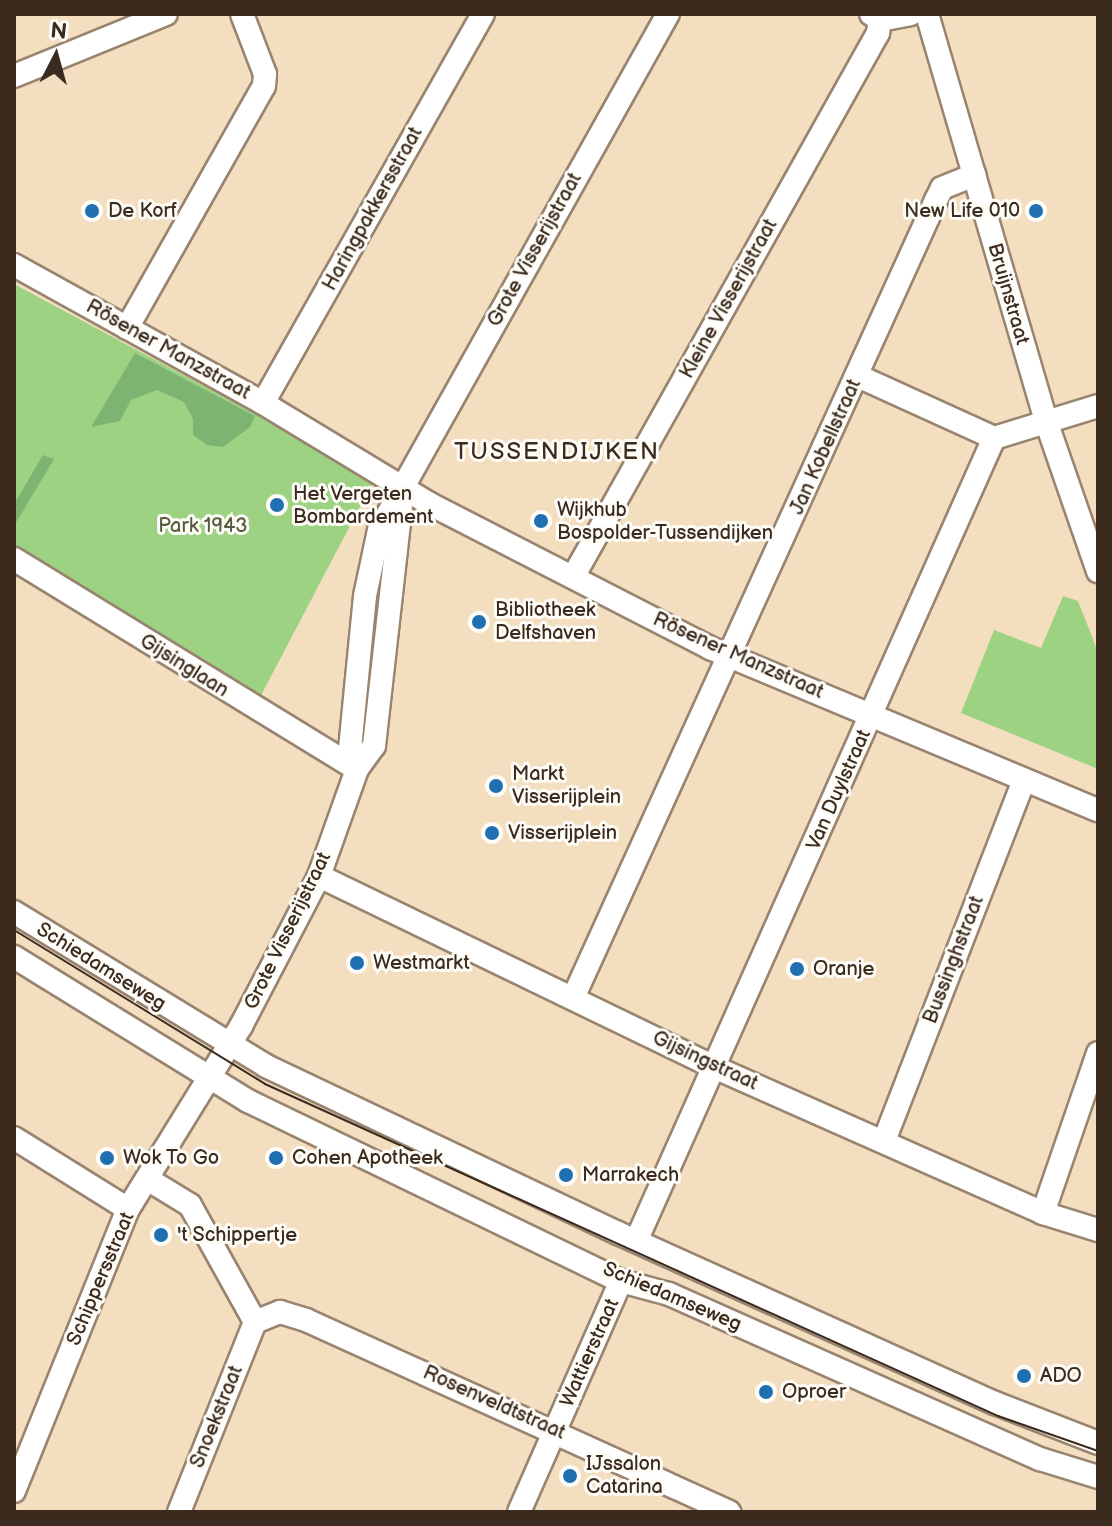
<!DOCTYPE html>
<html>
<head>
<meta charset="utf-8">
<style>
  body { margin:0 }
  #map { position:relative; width:1112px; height:1526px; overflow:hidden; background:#f4dec0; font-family:"Balsamiq Sans",sans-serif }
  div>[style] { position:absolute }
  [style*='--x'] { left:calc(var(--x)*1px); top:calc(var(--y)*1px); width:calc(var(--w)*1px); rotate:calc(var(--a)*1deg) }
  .green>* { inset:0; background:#9dd283 }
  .forest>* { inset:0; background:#7eb471 }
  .roads { filter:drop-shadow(2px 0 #98846f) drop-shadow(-2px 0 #98846f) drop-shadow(0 2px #98846f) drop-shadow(0 -2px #98846f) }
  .minor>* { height:22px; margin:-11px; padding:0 11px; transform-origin:11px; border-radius:11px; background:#fff }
  .tram>* { height:2px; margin:-1px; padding:0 1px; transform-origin:1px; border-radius:1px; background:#3b2a1e }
  .dots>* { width:22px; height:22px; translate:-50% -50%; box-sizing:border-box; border:4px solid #fdfcf7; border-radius:50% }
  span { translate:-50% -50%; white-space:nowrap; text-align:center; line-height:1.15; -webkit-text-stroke:6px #fdfcf7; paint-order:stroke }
  .street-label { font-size:20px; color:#3b2a1e }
  .poi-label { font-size:20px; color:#3b2a1e }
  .left { translate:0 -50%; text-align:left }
  .right { translate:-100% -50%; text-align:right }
  .park-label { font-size:20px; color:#585c3c }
  .quarter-label { font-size:24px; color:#3b2a1e; letter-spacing:2px }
  .frame { position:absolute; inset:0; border:16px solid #3b2a1e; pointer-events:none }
  .north { position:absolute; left:16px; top:16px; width:80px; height:80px; -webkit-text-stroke:6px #fdfcf7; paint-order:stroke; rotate:6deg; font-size:22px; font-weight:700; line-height:32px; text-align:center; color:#3b2a1e }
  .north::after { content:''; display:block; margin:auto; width:28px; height:36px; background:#3b2a1e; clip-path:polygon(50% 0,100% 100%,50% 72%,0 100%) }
</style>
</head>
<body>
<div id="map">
  <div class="green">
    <i style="clip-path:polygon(14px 284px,375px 478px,256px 705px,14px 555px)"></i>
    <i style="clip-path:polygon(1063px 596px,1078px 601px,1098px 652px,1098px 769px,961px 713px,994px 630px,1041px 648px)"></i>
  </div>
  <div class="forest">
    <i style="clip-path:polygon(135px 353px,255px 416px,250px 427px,223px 447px,207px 445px,193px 435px,193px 419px,184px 402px,157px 390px,131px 400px,120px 421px,91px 427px)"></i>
    <i style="clip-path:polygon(43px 455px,54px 459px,14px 526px,14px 504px)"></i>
  </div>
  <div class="roads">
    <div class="minor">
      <i style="--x:871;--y:14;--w:11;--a:34"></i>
      <i style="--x:880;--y:20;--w:31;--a:-11"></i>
      <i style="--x:927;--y:14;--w:424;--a:73.7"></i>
      <i style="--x:1046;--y:421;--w:159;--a:70.9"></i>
      <i style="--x:14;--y:76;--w:164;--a:-22.2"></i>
      <i style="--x:14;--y:265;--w:285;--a:29"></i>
      <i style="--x:263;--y:403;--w:195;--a:31.2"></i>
      <i style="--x:430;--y:504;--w:315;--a:27.2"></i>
      <i style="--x:710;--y:648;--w:420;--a:22.7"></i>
      <i style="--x:127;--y:328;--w:278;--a:-60.5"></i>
      <i style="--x:264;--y:86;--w:12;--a:-85"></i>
      <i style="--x:265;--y:74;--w:64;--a:-111"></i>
      <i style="--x:858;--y:376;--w:149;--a:24.5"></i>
      <i style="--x:263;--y:403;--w:447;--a:-60.5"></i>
      <i style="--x:403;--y:487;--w:542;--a:-60.74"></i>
      <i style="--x:14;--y:559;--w:402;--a:31.5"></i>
      <i style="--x:573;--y:577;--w:624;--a:-60.72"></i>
      <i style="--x:878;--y:33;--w:13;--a:-81"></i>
      <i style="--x:319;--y:876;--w:441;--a:25.8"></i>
      <i style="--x:716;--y:1068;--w:358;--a:23.9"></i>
      <i style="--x:1043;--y:1213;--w:58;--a:17.2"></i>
      <i style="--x:14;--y:912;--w:295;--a:31.4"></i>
      <i style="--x:266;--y:1066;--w:390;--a:25.4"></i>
      <i style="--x:618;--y:1233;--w:414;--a:24.3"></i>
      <i style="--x:995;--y:1403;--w:110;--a:21.2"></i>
      <i style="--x:14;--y:957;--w:275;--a:31.6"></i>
      <i style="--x:248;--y:1101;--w:414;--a:25.8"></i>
      <i style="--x:621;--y:1281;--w:50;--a:15.2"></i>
      <i style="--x:669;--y:1294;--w:406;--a:24"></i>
      <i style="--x:1040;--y:1459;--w:61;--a:17.2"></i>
      <i style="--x:573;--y:998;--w:877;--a:-65.54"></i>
      <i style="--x:936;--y:200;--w:13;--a:-63"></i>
      <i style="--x:942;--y:188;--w:35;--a:-22"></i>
      <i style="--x:14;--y:1138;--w:134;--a:31.9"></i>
      <i style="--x:884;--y:1141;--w:387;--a:-68.8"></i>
      <i style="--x:149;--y:1180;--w:48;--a:31.4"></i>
      <i style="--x:190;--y:1205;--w:134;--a:60.9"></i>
      <i style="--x:1043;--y:1213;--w:169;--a:-71"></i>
      <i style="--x:637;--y:1239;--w:877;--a:-65.98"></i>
      <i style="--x:994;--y:438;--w:109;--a:-17.1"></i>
      <i style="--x:255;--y:1322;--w:27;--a:-22"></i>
      <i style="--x:280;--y:1312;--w:27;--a:17"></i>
      <i style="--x:306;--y:1320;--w:465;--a:24.4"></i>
      <i style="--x:14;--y:1491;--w:304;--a:-68"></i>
      <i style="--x:128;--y:1209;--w:215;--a:-58.3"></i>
      <i style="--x:241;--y:1026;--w:169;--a:-62.5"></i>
      <i style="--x:319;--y:876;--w:114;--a:-70.4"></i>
      <i style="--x:357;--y:769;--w:29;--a:-54"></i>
      <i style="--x:374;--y:746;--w:261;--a:-83.6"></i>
      <i style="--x:403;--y:487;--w:49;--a:119.2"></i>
      <i style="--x:379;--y:530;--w:67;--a:102"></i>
      <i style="--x:365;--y:596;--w:154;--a:95.6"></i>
      <i style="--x:350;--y:749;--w:21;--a:71"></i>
      <i style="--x:179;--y:1512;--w:205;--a:-68.2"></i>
      <i style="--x:519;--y:1512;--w:253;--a:-66.2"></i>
    </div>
  </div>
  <div class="tram">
    <i style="--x:14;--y:930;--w:294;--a:31.5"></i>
    <i style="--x:265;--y:1084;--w:805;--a:24.37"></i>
    <i style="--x:998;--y:1416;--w:106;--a:19.3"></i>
  </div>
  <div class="dots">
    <i style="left:92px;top:211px;background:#1f6fb2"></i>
    <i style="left:1036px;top:211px;background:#1f6fb2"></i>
    <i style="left:277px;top:505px;background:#1f6fb2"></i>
    <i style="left:541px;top:521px;background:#1f6fb2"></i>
    <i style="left:479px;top:622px;background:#1f6fb2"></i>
    <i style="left:496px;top:786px;background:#1f6fb2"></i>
    <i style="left:492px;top:833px;background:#1f6fb2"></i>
    <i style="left:357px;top:963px;background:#1f6fb2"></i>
    <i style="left:797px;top:969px;background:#1f6fb2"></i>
    <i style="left:107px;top:1158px;background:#1f6fb2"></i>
    <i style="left:276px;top:1158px;background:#1f6fb2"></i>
    <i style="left:566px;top:1175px;background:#1f6fb2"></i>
    <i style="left:161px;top:1235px;background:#1f6fb2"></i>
    <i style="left:1024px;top:1376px;background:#1f6fb2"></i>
    <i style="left:766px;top:1392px;background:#1f6fb2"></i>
    <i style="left:570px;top:1476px;background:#1f6fb2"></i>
  </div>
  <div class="street-label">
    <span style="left:373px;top:209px;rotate:-61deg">Haringpakkersstraat</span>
    <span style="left:535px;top:250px;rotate:-61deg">Grote Visserijstraat</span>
    <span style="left:1008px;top:294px;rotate:74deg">Bruijnstraat</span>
    <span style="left:729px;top:299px;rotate:-61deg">Kleine Visserijstraat</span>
    <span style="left:168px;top:350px;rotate:29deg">Rösener Manzstraat</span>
    <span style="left:826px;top:447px;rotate:-66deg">Jan Kobellstraat</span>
    <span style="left:738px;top:656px;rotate:24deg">Rösener Manzstraat</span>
    <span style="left:184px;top:666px;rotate:32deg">Gijsinglaan</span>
    <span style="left:839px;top:790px;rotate:-66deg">Van Duylstraat</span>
    <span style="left:288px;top:931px;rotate:-64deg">Grote Visserijstraat</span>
    <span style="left:954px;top:960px;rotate:-69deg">Bussinghstraat</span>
    <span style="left:101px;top:967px;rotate:32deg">Schiedamseweg</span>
    <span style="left:705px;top:1061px;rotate:25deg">Gijsingstraat</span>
    <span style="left:101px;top:1279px;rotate:-67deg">Schippersstraat</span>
    <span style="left:672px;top:1297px;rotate:23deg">Schiedamseweg</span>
    <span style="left:590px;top:1353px;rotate:-66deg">Wattierstraat</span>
    <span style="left:494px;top:1403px;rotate:24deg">Rosenveldtstraat</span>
    <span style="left:217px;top:1417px;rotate:-68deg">Snoekstraat</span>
  </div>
  <div class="poi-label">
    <span class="left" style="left:108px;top:211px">De Korf</span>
    <span class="right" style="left:1020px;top:211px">New Life 010</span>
    <span class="left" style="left:293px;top:506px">Het Vergeten<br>Bombardement</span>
    <span class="left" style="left:557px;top:522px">Wijkhub<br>Bospolder-Tussendijken</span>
    <span class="left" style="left:495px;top:622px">Bibliotheek<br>Delfshaven</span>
    <span class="left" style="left:512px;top:786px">Markt<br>Visserijplein</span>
    <span class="left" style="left:508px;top:833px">Visserijplein</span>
    <span class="left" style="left:373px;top:963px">Westmarkt</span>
    <span class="left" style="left:813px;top:969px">Oranje</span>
    <span class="left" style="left:123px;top:1158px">Wok To Go</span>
    <span class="left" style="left:292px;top:1158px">Cohen Apotheek</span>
    <span class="left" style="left:582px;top:1175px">Marrakech</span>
    <span class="left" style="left:177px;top:1235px">'t Schippertje</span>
    <span class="left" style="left:1040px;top:1376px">ADO</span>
    <span class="left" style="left:782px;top:1392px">Oproer</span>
    <span class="left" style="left:586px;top:1476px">IJssalon<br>Catarina</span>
  </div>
  <div class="park-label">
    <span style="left:203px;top:526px">Park 1943</span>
  </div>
  <div class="quarter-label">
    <span style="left:557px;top:452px">TUSSENDIJKEN</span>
  </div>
  <div class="frame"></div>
  <div class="north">N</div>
</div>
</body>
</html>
